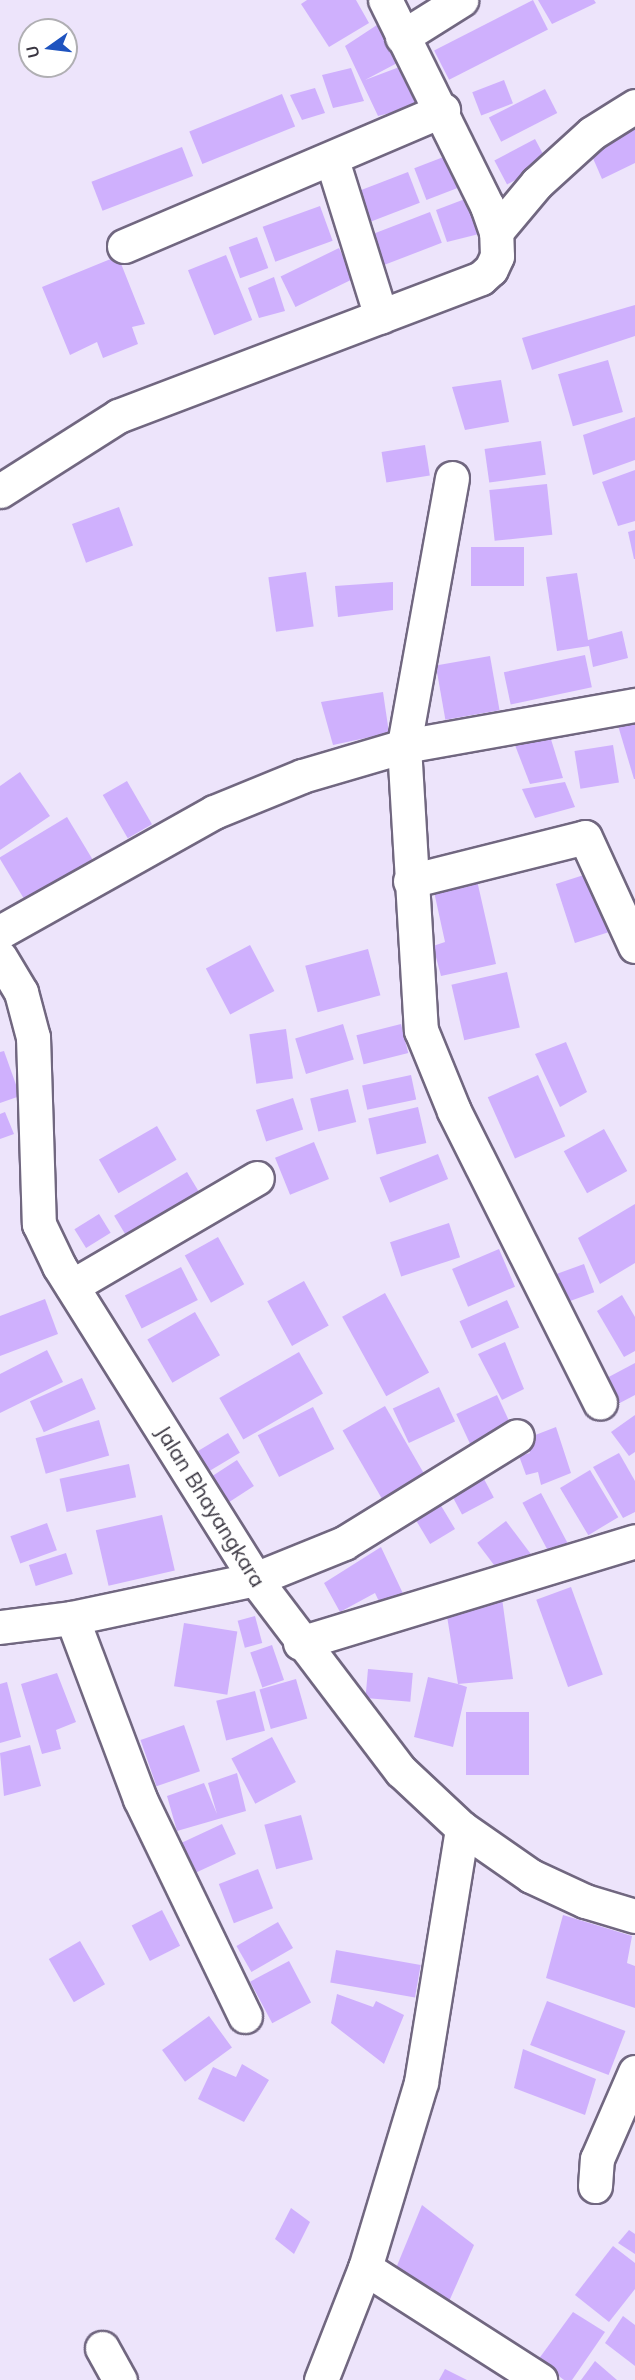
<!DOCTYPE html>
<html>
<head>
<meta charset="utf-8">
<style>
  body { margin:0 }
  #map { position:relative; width:635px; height:2380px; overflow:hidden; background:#ede4fb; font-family:Mulish,sans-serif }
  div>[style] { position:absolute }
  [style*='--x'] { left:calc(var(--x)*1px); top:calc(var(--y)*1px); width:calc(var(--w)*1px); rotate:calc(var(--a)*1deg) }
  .building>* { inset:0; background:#cfb0fd; transform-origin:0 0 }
  .roads { filter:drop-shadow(2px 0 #716780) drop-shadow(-2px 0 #716780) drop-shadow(0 2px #716780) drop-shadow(0 -2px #716780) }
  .minor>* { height:33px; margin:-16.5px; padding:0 16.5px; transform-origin:16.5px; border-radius:16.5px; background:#fff }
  span { translate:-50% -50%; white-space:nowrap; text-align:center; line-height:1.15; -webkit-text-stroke:4.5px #fff; paint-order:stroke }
  .street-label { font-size:21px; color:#3a3641 }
  .north { position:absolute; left:18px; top:18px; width:60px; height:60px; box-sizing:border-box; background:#fff; border:2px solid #b0afb3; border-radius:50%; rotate:256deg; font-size:16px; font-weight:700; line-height:24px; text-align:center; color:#3a3641 }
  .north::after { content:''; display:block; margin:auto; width:21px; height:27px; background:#1e53bf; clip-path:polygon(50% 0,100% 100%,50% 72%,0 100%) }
</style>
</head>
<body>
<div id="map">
  <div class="building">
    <i style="clip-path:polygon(307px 0,356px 0,369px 23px,329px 47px,301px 4px)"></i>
    <i style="left:533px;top:0;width:33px;height:111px;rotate:63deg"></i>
    <i style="clip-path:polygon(538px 0,594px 0,596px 3px,552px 24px)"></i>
    <i style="clip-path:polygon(380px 23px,401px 61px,365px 80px,402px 66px,418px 106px,378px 116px,345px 46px)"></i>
    <i style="clip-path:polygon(351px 68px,364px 101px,333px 108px,322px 75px)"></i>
    <i style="left:504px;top:80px;width:25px;height:34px;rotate:69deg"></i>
    <i style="clip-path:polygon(315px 88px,325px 113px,302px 120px,290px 95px)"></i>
    <i style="left:545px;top:89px;width:27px;height:63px;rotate:63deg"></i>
    <i style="left:282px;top:94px;width:35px;height:100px;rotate:68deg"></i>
    <i style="clip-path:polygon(635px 123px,635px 163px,602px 179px,589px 149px)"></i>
    <i style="left:535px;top:139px;width:27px;height:46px;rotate:62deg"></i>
    <i style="left:182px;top:147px;width:31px;height:97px;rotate:69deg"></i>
    <i style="left:446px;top:156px;width:34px;height:34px;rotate:69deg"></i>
    <i style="left:408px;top:172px;width:33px;height:57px;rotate:69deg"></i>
    <i style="clip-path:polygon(465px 199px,479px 234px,447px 242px,436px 210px)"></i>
    <i style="left:320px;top:206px;width:37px;height:61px;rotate:70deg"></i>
    <i style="left:430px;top:212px;width:33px;height:64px;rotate:69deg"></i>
    <i style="left:257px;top:237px;width:33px;height:30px;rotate:70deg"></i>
    <i style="left:339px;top:248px;width:34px;height:65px;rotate:64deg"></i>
    <i style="left:226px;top:255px;width:70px;height:41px;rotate:68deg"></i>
    <i style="clip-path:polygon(118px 256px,145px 324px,132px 327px,138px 344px,103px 358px,97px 342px,70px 355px,42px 287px)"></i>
    <i style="clip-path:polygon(274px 277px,285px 311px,259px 318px,248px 288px)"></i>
    <i style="clip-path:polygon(635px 305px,635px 336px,532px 370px,522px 338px)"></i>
    <i style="left:608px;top:360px;width:54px;height:52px;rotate:74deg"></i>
    <i style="clip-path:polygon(501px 380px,509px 422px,465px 430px,452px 387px)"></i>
    <i style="clip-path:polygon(635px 417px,635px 460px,593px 475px,583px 435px)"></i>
    <i style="left:541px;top:441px;width:34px;height:57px;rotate:82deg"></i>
    <i style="left:425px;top:445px;width:31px;height:44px;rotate:81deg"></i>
    <i style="clip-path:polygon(635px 470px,635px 521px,618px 526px,602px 482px)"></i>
    <i style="left:547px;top:484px;width:51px;height:58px;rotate:84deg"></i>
    <i style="left:119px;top:507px;width:41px;height:50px;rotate:70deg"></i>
    <i style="clip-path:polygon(635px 530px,635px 559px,634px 559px,628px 532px)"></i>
    <i style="left:524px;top:547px;width:39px;height:53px;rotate:90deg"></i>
    <i style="left:306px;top:572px;width:55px;height:38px;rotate:82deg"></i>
    <i style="clip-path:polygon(577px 573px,588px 640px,622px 631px,628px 658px,593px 667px,589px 646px,557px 651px,546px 577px)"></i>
    <i style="clip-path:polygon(393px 582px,393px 610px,338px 617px,335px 586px)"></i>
    <i style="left:585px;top:655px;width:33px;height:83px;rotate:78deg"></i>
    <i style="left:490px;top:656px;width:55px;height:55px;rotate:80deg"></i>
    <i style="clip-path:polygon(383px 692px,389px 733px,333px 745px,321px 702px)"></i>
    <i style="clip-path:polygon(635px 716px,635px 779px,634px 779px,616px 719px)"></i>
    <i style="clip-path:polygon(549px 733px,563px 778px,530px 784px,513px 740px)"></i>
    <i style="left:613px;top:745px;width:38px;height:39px;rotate:81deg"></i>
    <i style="clip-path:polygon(20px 772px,50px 816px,0 850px,0 786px)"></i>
    <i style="left:127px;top:781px;width:50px;height:28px;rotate:60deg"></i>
    <i style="clip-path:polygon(565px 782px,575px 807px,535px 818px,522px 789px)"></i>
    <i style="left:67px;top:817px;width:57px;height:79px;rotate:59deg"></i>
    <i style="left:590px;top:873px;width:62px;height:36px;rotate:72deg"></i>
    <i style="clip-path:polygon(476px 876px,496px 964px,441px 976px,433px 946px,445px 942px,433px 887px)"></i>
    <i style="left:250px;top:945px;width:52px;height:50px;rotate:62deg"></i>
    <i style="left:368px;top:949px;width:48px;height:65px;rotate:75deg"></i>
    <i style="left:507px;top:972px;width:57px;height:57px;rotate:77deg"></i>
    <i style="left:343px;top:1024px;width:37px;height:50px;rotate:73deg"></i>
    <i style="left:401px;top:1024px;width:30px;height:46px;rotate:76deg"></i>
    <i style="left:286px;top:1029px;width:50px;height:37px;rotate:82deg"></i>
    <i style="clip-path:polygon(566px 1042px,587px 1092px,560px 1107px,535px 1054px)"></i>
    <i style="clip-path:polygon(4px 1051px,20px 1096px,0 1103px,0 1052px)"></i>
    <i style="left:411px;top:1075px;width:25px;height:50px;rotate:78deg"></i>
    <i style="left:538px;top:1075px;width:67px;height:55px;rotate:66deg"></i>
    <i style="left:348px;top:1089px;width:34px;height:39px;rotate:76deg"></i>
    <i style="left:293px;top:1098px;width:33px;height:39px;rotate:72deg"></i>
    <i style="left:418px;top:1107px;width:37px;height:51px;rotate:77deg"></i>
    <i style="clip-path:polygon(5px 1112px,14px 1134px,0 1139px,0 1114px)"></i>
    <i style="left:157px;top:1126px;width:39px;height:67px;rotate:60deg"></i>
    <i style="left:604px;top:1129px;width:48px;height:46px;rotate:61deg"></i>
    <i style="left:314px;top:1142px;width:40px;height:42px;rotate:68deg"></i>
    <i style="left:438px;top:1154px;width:27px;height:63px;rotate:68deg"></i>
    <i style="left:187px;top:1172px;width:37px;height:85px;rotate:59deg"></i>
    <i style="clip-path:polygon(635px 1204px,635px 1263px,600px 1284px,578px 1238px)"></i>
    <i style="left:99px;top:1214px;width:22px;height:29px;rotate:58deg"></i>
    <i style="left:449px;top:1223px;width:36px;height:62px;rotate:72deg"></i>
    <i style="left:218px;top:1237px;width:54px;height:38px;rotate:61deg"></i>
    <i style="left:499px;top:1249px;width:41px;height:51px;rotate:67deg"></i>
    <i style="left:584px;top:1264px;width:30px;height:41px;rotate:70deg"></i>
    <i style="left:181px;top:1267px;width:37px;height:63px;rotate:63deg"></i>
    <i style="left:304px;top:1281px;width:51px;height:42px;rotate:61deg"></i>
    <i style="left:385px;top:1293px;width:91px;height:49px;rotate:61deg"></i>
    <i style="clip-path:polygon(622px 1295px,635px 1317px,635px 1351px,624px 1357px,597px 1311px)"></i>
    <i style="clip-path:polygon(45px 1299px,58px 1334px,0 1356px,0 1316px)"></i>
    <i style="left:507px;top:1300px;width:30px;height:52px;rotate:66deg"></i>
    <i style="left:195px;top:1312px;width:50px;height:55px;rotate:60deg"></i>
    <i style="clip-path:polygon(505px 1342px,524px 1389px,502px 1400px,478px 1354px)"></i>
    <i style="clip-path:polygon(47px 1350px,63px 1382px,0 1413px,0 1374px)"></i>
    <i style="left:299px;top:1352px;width:48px;height:92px;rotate:60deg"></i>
    <i style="clip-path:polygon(635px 1363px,635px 1395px,616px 1405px,603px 1380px)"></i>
    <i style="left:82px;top:1378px;width:34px;height:57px;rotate:66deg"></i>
    <i style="left:439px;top:1387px;width:38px;height:51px;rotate:65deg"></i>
    <i style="left:497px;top:1395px;width:38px;height:45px;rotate:65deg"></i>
    <i style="left:385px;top:1406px;width:88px;height:49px;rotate:60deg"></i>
    <i style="left:313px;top:1407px;width:47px;height:62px;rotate:63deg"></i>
    <i style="clip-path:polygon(635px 1415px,635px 1452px,629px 1456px,611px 1432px)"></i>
    <i style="left:99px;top:1420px;width:37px;height:66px;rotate:74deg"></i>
    <i style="clip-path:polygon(556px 1427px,571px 1473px,541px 1485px,538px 1472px,526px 1475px,519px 1456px,530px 1453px,525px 1439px)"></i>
    <i style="left:228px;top:1433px;width:23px;height:36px;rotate:59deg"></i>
    <i style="clip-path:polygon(619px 1453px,635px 1481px,635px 1512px,623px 1518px,593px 1467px)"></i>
    <i style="left:237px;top:1460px;width:31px;height:33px;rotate:57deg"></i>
    <i style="left:129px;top:1464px;width:34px;height:71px;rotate:78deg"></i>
    <i style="left:476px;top:1464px;width:38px;height:36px;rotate:62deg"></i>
    <i style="left:590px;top:1470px;width:55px;height:35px;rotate:59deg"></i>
    <i style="left:541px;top:1493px;width:58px;height:21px;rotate:62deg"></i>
    <i style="left:437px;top:1499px;width:35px;height:29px;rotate:59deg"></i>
    <i style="left:162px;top:1515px;width:57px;height:68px;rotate:77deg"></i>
    <i style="left:506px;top:1521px;width:41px;height:36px;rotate:53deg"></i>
    <i style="left:47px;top:1523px;width:29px;height:39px;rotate:70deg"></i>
    <i style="clip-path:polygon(381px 1547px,407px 1602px,384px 1612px,375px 1593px,340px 1612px,324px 1583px)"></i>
    <i style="left:66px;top:1553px;width:22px;height:39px;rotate:72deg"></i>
    <i style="left:571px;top:1587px;width:93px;height:37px;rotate:70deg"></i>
    <i style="clip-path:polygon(502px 1598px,513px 1679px,458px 1684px,467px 1687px,453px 1747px,414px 1737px,428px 1677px,458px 1684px,446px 1610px)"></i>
    <i style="left:255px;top:1616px;width:28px;height:18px;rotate:75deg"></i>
    <i style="left:184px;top:1623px;width:54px;height:64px;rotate:9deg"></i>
    <i style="left:272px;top:1645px;width:37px;height:23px;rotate:71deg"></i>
    <i style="left:368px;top:1669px;width:45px;height:29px;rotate:5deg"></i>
    <i style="clip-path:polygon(57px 1673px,76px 1722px,56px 1730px,61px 1749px,42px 1754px,21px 1684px)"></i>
    <i style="left:296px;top:1679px;width:41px;height:38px;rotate:74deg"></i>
    <i style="clip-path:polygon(7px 1682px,21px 1737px,0 1743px,0 1684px)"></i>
    <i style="left:255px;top:1691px;width:41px;height:40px;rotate:76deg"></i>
    <i style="left:466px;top:1712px;width:63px;height:63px"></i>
    <i style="left:184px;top:1725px;width:49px;height:46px;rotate:71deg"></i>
    <i style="left:272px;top:1737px;width:51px;height:46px;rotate:62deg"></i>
    <i style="clip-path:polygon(30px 1745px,41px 1786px,4px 1796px,0 1753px)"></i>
    <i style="clip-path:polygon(237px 1773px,246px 1811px,177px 1831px,167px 1796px,204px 1783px,217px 1814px,208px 1783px)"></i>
    <i style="left:301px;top:1815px;width:46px;height:38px;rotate:75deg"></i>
    <i style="left:222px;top:1824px;width:33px;height:48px;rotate:65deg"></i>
    <i style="left:258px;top:1869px;width:42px;height:42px;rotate:69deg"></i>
    <i style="left:162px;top:1910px;width:40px;height:34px;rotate:63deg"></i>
    <i style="clip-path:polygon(563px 1915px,632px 1936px,627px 1963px,635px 1966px,635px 2008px,546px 1978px)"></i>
    <i style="left:278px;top:1922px;width:30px;height:48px;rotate:60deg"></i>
    <i style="left:80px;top:1941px;width:50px;height:36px;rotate:60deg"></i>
    <i style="left:336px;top:1950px;width:86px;height:33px;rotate:10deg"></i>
    <i style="left:289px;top:1961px;width:47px;height:44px;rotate:62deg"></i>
    <i style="clip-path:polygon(337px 1994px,373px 2007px,376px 2001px,404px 2015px,384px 2064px,331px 2023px)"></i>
    <i style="left:547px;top:2001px;width:84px;height:47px;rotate:21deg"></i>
    <i style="left:209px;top:2016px;width:39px;height:58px;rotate:54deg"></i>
    <i style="clip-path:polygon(523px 2049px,596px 2079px,585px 2115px,514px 2088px)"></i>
    <i style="clip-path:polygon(242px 2064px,269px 2080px,244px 2122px,198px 2099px,213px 2067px,236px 2077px)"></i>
    <i style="clip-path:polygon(422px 2205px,474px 2245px,447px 2306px,394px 2273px)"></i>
    <i style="clip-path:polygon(291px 2208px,310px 2222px,294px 2254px,275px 2239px)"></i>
    <i style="clip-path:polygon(629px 2230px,635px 2234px,635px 2254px,618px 2243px)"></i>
    <i style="clip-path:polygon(613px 2246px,635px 2263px,635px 2289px,609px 2322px,575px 2295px)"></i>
    <i style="clip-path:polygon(573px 2312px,605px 2332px,572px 2380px,564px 2380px,538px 2360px)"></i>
    <i style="clip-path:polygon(623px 2316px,635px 2325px,635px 2366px,605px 2343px)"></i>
    <i style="clip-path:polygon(595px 2361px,617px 2380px,581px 2380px)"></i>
    <i style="clip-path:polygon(445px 2369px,467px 2380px,439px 2380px)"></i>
  </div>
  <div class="roads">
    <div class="minor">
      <i style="--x:402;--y:37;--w:70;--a:-32.1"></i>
      <i style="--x:332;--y:160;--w:164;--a:72.6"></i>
      <i style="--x:496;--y:232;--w:64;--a:-50.1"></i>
      <i style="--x:537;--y:183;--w:74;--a:-42.3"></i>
      <i style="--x:592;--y:133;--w:51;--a:-32.1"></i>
      <i style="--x:124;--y:246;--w:347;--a:-23.1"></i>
      <i style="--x:452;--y:478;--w:272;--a:100.2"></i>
      <i style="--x:404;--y:746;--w:285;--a:86.6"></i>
      <i style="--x:421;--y:1030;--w:87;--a:67.8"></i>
      <i style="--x:454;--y:1111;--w:326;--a:63.4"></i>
      <i style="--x:0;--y:491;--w:140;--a:-32.4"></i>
      <i style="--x:118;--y:416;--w:388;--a:-20.8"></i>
      <i style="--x:481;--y:278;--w:13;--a:-42"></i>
      <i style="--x:491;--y:269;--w:14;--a:-65"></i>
      <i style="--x:497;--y:256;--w:24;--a:-92"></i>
      <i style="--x:496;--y:232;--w:28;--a:-109"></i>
      <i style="--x:487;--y:206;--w:230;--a:-116.3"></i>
      <i style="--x:410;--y:881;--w:180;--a:-14.1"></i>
      <i style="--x:585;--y:837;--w:120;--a:65.4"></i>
      <i style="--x:0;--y:932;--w:245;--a:-29.3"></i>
      <i style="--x:214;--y:812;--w:95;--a:-22.2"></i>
      <i style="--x:302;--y:776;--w:106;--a:-16.4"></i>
      <i style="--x:404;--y:746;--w:235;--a:-10.1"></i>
      <i style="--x:0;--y:957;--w:41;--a:59"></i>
      <i style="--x:21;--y:992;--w:47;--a:75.1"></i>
      <i style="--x:33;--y:1037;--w:187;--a:88.2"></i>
      <i style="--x:39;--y:1224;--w:47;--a:64.5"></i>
      <i style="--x:59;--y:1266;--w:369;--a:57.9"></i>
      <i style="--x:255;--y:1579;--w:241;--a:52.8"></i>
      <i style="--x:401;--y:1771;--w:83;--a:43.1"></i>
      <i style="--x:462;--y:1828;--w:84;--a:34.8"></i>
      <i style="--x:531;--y:1876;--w:60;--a:24.8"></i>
      <i style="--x:585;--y:1901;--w:52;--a:16.7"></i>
      <i style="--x:72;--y:1286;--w:214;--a:-30.3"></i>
      <i style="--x:72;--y:1618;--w:193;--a:69.4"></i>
      <i style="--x:140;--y:1799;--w:241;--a:64.2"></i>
      <i style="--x:0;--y:1627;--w:73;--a:-7.1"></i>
      <i style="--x:72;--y:1618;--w:187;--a:-12"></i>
      <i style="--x:255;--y:1579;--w:96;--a:-22"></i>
      <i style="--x:344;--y:1543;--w:203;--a:-31.7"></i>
      <i style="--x:300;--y:1643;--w:350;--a:-16.9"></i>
      <i style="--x:595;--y:2186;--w:27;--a:-86"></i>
      <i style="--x:597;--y:2159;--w:95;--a:-66.4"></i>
      <i style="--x:365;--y:2268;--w:208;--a:32.6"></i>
      <i style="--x:102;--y:2348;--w:37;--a:61"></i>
      <i style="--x:321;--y:2380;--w:120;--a:-68.6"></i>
      <i style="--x:365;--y:2268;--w:194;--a:-73.2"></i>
      <i style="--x:421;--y:2082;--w:257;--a:-80.8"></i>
    </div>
  </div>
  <div class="street-label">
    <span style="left:211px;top:1506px;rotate:58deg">Jalan Bhayangkara</span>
  </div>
  <div class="north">U</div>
</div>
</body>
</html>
